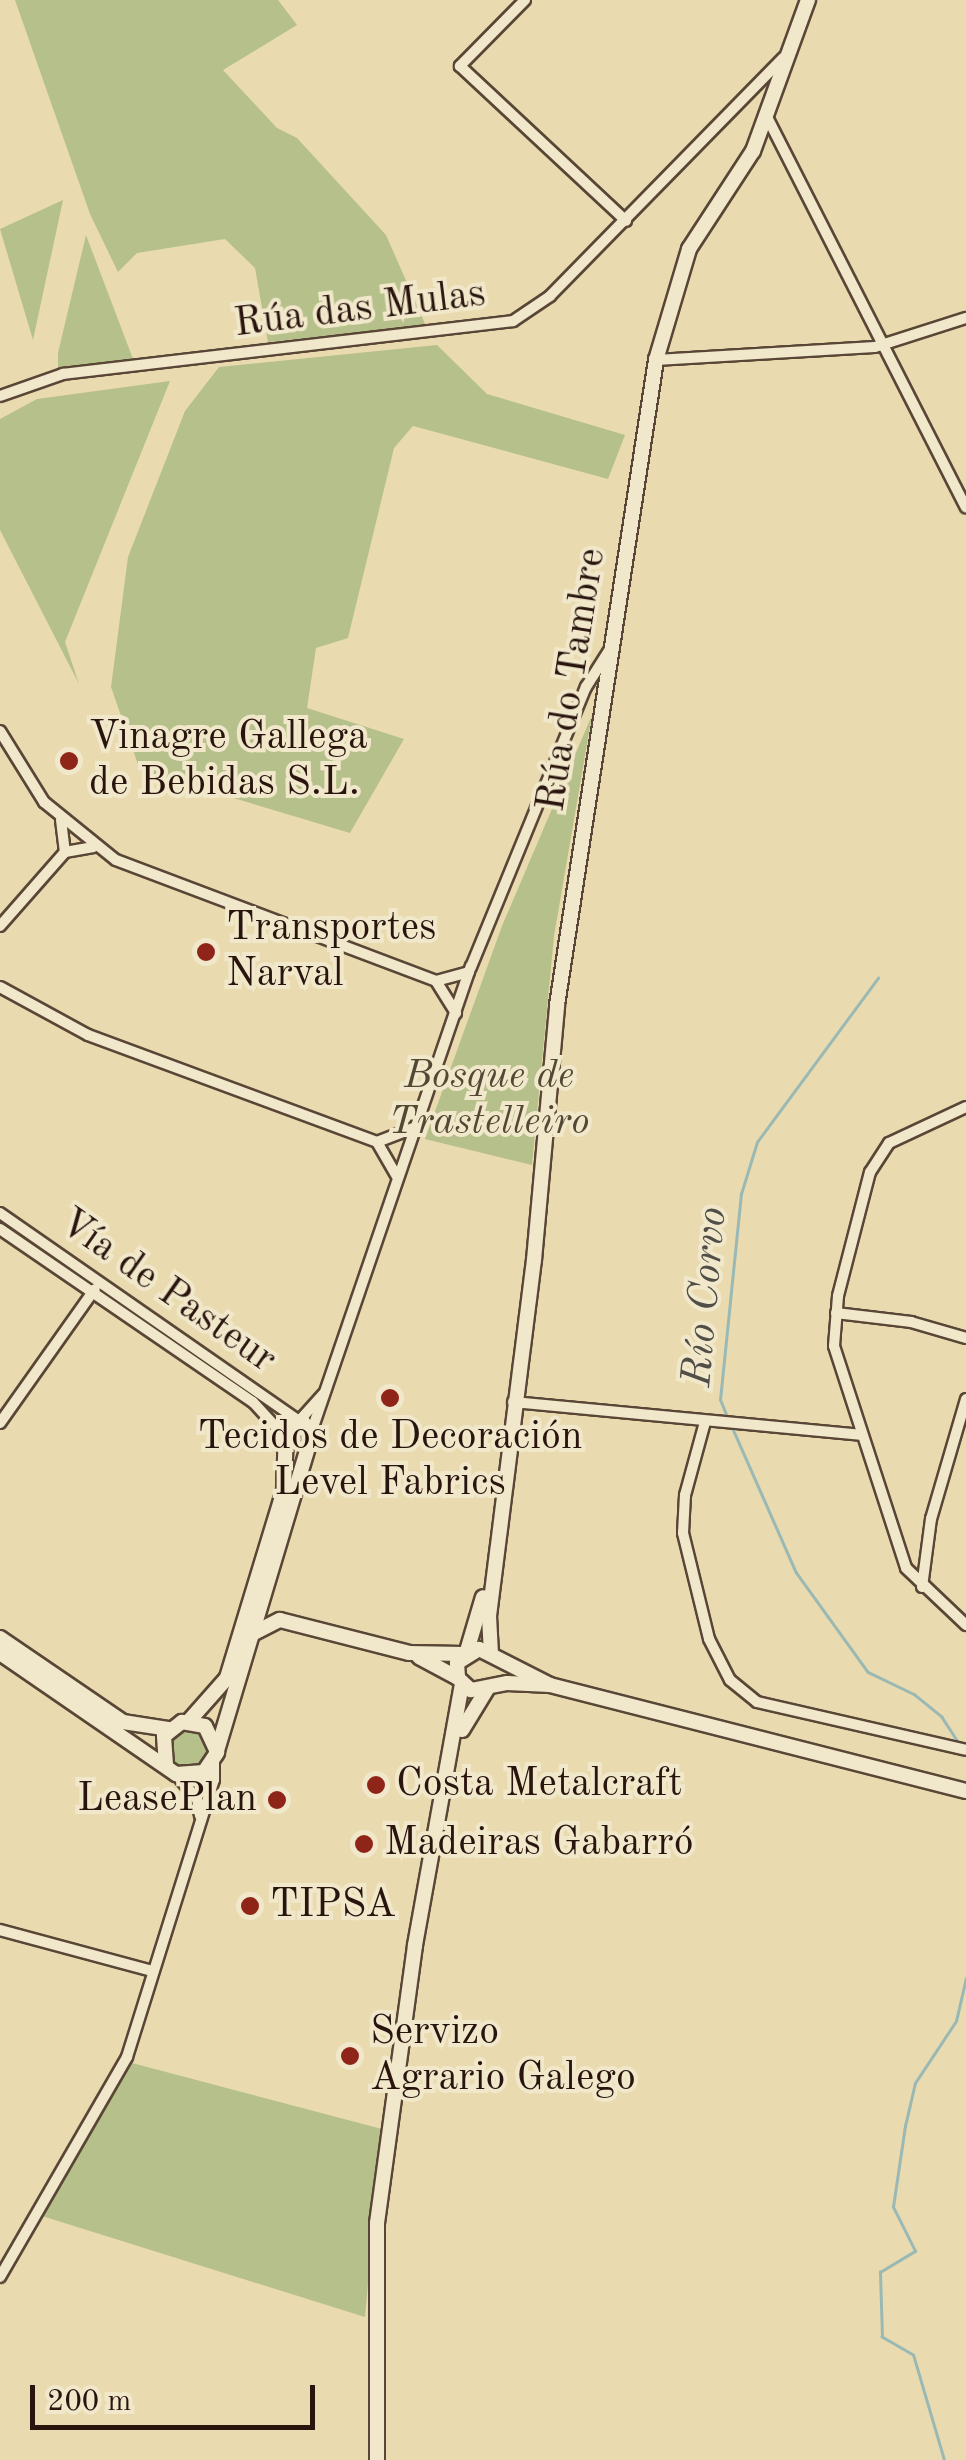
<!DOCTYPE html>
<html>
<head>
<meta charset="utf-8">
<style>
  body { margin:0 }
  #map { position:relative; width:966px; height:2460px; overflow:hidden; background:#e9dbaf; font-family:"Old Standard TT",serif }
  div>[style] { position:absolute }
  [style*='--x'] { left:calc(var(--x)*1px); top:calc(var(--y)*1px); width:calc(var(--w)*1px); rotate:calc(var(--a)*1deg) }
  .green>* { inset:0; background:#b6c08b }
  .round { border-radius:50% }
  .stream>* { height:2.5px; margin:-1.25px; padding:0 1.25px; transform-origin:1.25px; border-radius:1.25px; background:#9ab9b4 }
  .roads { filter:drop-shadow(2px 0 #594636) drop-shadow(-2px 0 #594636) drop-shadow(0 2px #594636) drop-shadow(0 -2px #594636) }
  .street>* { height:10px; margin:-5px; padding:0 5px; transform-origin:5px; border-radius:5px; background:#f1e8cb }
  .secondary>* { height:14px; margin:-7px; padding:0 7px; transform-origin:7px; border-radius:7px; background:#f1e8cb }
  .dots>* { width:28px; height:28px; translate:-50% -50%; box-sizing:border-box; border:5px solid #f1e8cb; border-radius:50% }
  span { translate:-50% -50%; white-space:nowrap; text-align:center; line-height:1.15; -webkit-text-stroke:8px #f1e8cb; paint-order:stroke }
  .street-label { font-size:40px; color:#29150e }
  .poi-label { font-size:40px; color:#29150e }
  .left { translate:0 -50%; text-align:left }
  .right { translate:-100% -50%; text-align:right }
  .park-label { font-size:40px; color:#534834; font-style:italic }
  .water-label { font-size:42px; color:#514e48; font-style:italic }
  .scale { position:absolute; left:30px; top:2385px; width:285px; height:45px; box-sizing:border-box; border:5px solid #29150e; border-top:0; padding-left:12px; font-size:30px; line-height:35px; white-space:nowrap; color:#29150e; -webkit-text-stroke:8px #f1e8cb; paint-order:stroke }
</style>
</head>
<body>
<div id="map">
  <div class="green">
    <i style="clip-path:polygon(15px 0,278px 0,297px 25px,223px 70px,277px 128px,297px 138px,386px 235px,426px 326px,268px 342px,255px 268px,225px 239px,137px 253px,118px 272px,90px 214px)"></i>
    <i style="clip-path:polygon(63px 200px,33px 340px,0 229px)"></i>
    <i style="clip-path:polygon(86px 235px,133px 359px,58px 367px,58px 353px)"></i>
    <i style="clip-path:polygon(437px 345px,487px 394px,625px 435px,608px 479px,413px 426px,394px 448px,348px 638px,316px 648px,307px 708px,404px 739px,350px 833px,140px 770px,111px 687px,128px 557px,185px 411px,219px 367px)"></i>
    <i style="clip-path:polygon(170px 381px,65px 642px,79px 684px,0 530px,0 419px,37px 399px)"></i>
    <i style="clip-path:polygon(592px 715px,554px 936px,532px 1165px,425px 1139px,502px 926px)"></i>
    <i class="round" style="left:169px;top:1729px;width:40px;height:40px"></i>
    <i style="clip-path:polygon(132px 2063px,382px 2129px,365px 2317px,42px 2216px)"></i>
  </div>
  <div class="stream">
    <i style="--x:727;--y:1417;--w:18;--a:-112"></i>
    <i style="--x:720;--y:1400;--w:207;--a:-84.2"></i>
    <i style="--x:741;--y:1194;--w:54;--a:-72.9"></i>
    <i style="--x:757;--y:1142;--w:204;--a:-53.6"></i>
    <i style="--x:733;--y:1429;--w:156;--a:66.2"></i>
    <i style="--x:796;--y:1572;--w:123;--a:54.2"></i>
    <i style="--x:868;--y:1672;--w:51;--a:25.6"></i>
    <i style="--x:914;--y:1694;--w:36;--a:39"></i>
    <i style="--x:942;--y:1717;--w:30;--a:57"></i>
    <i style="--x:944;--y:2460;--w:109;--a:-106.4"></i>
    <i style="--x:913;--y:2355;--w:36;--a:-150"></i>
    <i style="--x:882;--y:2337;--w:65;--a:-91.8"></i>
    <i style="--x:880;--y:2272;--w:41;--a:-31"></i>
    <i style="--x:915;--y:2251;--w:49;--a:-116.6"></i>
    <i style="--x:893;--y:2207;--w:82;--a:-81.6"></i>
    <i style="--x:905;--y:2126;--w:44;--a:-76.9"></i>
    <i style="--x:915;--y:2083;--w:74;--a:-56.5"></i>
    <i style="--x:956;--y:2021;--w:44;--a:-76.9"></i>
  </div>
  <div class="roads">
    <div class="street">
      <i style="--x:525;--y:0;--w:93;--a:134.6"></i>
      <i style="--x:460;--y:66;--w:227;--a:43"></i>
      <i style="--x:768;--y:119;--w:436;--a:63"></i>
      <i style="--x:656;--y:360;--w:219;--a:-3.4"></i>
      <i style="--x:875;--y:347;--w:96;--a:-17.7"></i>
      <i style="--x:0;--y:396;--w:67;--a:-19.2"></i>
      <i style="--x:63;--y:374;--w:453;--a:-6.7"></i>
      <i style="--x:513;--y:321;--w:45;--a:-34"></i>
      <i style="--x:550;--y:296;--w:333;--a:-45.6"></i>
      <i style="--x:0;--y:731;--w:84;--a:58.2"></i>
      <i style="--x:44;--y:802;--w:92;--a:38.9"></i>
      <i style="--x:116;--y:860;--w:342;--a:20.7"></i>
      <i style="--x:436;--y:981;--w:38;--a:58"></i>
      <i style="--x:61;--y:820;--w:32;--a:83"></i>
      <i style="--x:0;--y:926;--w:98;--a:-48.7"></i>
      <i style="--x:65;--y:852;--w:29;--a:-10"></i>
      <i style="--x:436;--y:981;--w:34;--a:-15"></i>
      <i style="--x:0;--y:987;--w:100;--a:28.6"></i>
      <i style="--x:88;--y:1035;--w:308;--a:20.3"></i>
      <i style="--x:377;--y:1142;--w:39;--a:60"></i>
      <i style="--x:966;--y:1107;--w:85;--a:154.9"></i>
      <i style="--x:889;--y:1143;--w:35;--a:123"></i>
      <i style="--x:870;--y:1172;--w:128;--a:104.5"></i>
      <i style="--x:838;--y:1296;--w:50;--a:94.6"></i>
      <i style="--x:834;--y:1346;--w:233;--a:72"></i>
      <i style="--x:906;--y:1568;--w:83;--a:43.5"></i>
      <i style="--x:377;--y:1142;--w:39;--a:-21"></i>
      <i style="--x:0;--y:1213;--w:364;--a:34.8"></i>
      <i style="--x:299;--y:1421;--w:36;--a:-48"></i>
      <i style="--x:0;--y:1229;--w:306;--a:34.4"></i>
      <i style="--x:253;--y:1402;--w:47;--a:47.6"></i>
      <i style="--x:836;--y:1313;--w:76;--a:6.8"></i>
      <i style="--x:911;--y:1322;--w:57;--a:16.2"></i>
      <i style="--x:513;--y:1402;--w:349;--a:5.4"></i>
      <i style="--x:705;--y:1422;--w:76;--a:105.3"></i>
      <i style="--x:685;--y:1495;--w:38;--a:93"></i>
      <i style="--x:683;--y:1533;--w:109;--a:76.2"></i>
      <i style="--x:709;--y:1639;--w:46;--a:62.9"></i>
      <i style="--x:730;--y:1680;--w:35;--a:39"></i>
      <i style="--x:757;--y:1702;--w:214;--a:12.9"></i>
      <i style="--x:0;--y:1423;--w:164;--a:-54.7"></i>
      <i style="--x:311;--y:1433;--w:493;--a:-71.1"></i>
      <i style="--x:471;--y:967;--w:303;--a:-67.7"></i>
      <i style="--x:586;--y:687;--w:45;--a:-57.7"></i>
      <i style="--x:922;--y:1587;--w:69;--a:-82.5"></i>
      <i style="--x:931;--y:1519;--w:125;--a:-73.7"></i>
      <i style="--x:176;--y:1774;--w:33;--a:50"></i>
      <i style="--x:197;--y:1799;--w:17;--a:80"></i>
      <i style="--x:0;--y:1930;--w:157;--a:15.1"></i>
      <i style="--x:0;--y:2277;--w:254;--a:-60"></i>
      <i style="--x:127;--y:2057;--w:290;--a:-72.6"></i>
      <i style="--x:214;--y:1780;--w:18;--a:-90"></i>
    </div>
    <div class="secondary">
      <i style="--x:254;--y:1633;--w:29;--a:-27"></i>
      <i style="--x:280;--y:1620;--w:133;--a:14.3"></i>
      <i style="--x:409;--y:1653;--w:54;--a:1.1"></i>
      <i style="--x:0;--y:1638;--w:149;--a:34.3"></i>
      <i style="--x:123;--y:1722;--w:47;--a:8.7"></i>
      <i style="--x:467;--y:1651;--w:56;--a:-73.5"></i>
      <i style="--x:0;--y:1653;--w:214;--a:34.5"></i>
      <i style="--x:176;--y:1774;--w:28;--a:-4"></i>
      <i style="--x:204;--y:1772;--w:22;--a:-56"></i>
      <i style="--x:216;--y:1754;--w:331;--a:-73.3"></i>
      <i style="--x:311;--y:1437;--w:17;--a:-118"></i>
      <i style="--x:303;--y:1422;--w:18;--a:158"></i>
      <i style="--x:286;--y:1429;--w:61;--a:91.9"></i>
      <i style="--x:284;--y:1490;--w:196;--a:106.9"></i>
      <i style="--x:227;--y:1678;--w:57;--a:131.5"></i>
      <i style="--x:491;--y:1654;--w:38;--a:-93"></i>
      <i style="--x:489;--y:1616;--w:359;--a:-82.8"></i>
      <i style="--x:534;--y:1260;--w:256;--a:-84.8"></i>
      <i style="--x:557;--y:1005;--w:653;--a:-81.27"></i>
      <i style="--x:656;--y:360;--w:116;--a:-73.4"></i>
      <i style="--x:689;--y:249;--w:117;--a:-56.9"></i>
      <i style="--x:753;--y:151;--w:161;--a:-70"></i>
      <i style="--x:419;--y:1657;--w:44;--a:28.3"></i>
      <i style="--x:550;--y:1685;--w:80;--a:-153.1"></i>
      <i style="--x:479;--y:1649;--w:26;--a:148"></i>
      <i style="--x:457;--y:1663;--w:15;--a:86"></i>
      <i style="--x:458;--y:1678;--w:18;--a:43"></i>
      <i style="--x:471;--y:1690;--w:37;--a:-11"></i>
      <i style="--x:507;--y:1683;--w:43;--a:2.7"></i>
      <i style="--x:550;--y:1685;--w:429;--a:14.3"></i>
      <i style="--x:462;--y:1730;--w:48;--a:-58.6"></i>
      <i style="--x:166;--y:1765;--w:29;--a:-94"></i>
      <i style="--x:164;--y:1736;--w:23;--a:-38"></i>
      <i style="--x:182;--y:1722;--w:23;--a:10"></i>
      <i style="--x:205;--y:1726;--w:29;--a:65"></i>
      <i style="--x:377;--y:2460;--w:237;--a:-90"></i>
      <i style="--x:377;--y:2223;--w:281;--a:-82.2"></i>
      <i style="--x:415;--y:1945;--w:265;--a:-79.8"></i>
    </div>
  </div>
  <div class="dots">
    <i style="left:69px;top:761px;background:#8f2418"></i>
    <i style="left:206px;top:952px;background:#8f2418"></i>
    <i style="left:390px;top:1398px;background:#8f2418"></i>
    <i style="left:376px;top:1785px;background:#8f2418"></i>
    <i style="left:277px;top:1800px;background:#8f2418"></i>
    <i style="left:364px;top:1844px;background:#8f2418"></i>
    <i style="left:250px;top:1906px;background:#8f2418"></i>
    <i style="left:350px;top:2056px;background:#8f2418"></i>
  </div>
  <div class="street-label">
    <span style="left:360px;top:310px;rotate:-7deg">Rúa das Mulas</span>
    <span style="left:573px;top:680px;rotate:-81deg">Rúa do Tambre</span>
    <span style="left:167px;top:1292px;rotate:35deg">Vía de Pasteur</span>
  </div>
  <div class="poi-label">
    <span class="left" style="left:89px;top:761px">Vinagre Gallega<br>de Bebidas S.L.</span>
    <span class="left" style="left:226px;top:952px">Transportes<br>Narval</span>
    <span style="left:390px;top:1461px">Tecidos de Decoración<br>Level Fabrics</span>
    <span class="left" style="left:396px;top:1785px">Costa Metalcraft</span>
    <span class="right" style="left:257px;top:1800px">LeasePlan</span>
    <span class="left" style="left:384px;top:1844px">Madeiras Gabarró</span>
    <span class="left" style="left:270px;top:1906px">TIPSA</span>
    <span class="left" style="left:370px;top:2056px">Servizo<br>Agrario Galego</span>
  </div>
  <div class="park-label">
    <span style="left:489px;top:1100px">Bosque de<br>Trastelleiro</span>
  </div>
  <div class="water-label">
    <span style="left:706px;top:1297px;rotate:-85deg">Río Corvo</span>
  </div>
  <div class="scale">200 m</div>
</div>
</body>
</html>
